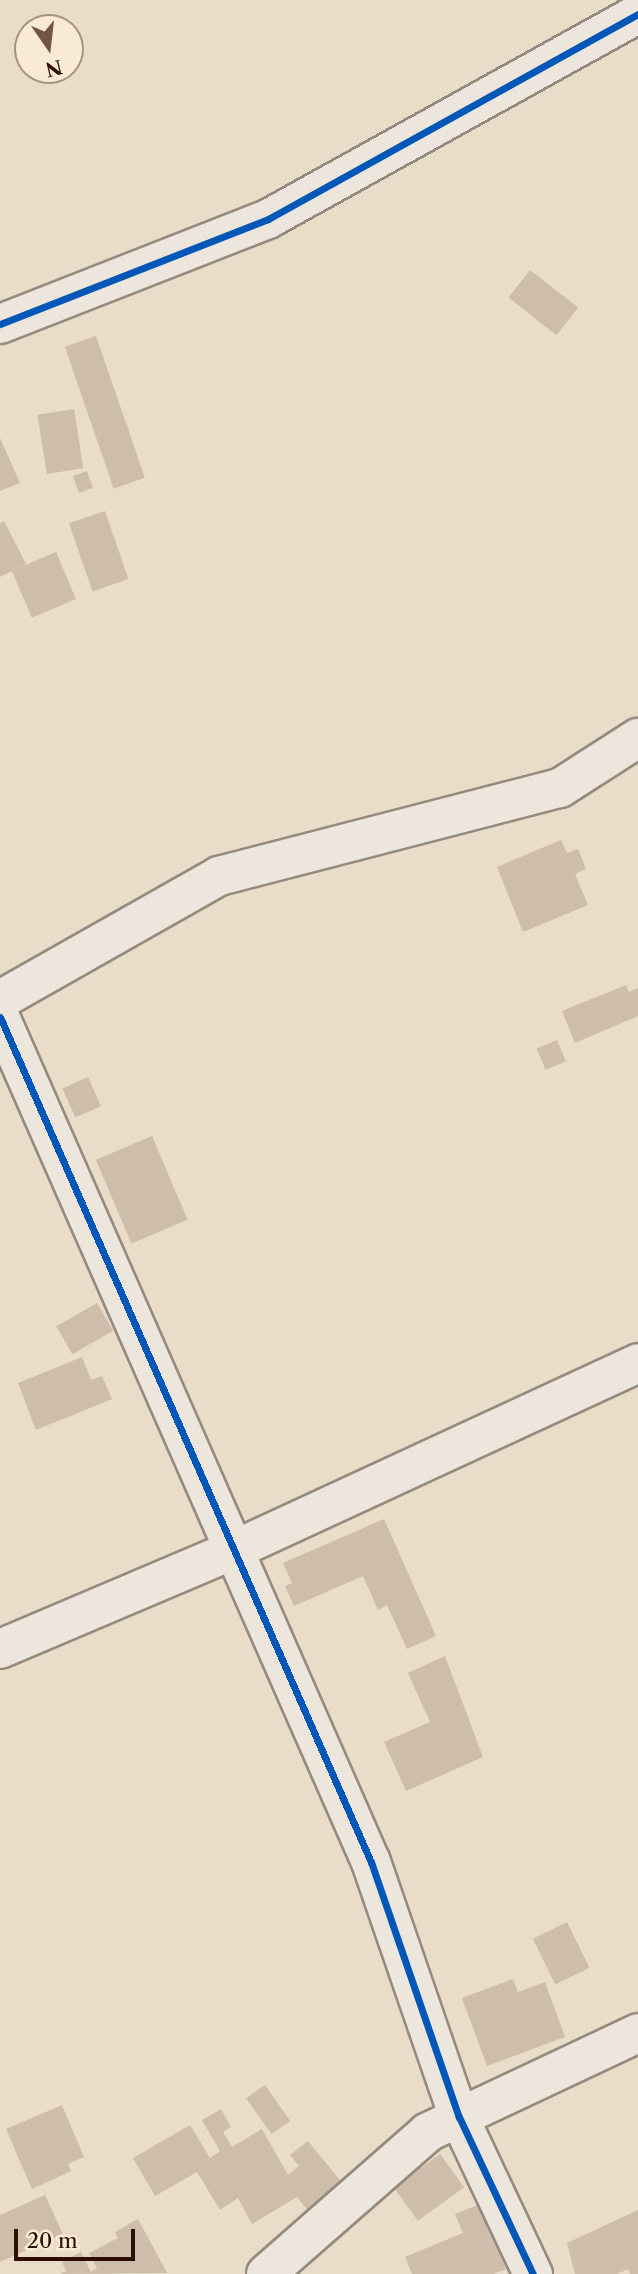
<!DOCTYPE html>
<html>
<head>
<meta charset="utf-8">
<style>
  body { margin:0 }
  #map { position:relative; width:638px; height:2274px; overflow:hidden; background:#e9dcc8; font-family:"Libre Caslon Text",serif }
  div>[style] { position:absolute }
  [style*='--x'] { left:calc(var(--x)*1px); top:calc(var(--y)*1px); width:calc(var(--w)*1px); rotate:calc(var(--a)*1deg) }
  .building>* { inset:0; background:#cfbdac; transform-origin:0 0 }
  .roads { filter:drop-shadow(2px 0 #958a7d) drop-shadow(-2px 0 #958a7d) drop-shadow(0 2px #958a7d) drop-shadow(0 -2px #958a7d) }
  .minor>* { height:38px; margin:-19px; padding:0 19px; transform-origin:19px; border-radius:19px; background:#ece6dc }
  .cycleway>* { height:7px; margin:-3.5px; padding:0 3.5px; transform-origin:3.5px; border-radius:3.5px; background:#0057b8 }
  span { translate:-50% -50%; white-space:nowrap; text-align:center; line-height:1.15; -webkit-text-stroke:6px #f9ebd3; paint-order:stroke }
  .north { position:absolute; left:14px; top:14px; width:70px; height:70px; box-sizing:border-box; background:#f9ebd3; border:2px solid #a79380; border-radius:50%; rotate:166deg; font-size:19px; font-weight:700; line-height:28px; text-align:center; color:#2d0e03 }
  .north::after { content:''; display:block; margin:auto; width:24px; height:32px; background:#6f5648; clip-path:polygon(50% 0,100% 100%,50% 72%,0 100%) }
  .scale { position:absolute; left:14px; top:2229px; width:121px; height:32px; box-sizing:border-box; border:4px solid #2d0e03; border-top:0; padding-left:9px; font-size:21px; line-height:24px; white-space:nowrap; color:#2d0e03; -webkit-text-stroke:5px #f9ebd3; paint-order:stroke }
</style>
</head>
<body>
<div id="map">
  <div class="building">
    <i style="left:530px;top:270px;width:61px;height:35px;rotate:38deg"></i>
    <i style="left:96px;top:336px;width:150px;height:33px;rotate:71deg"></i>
    <i style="left:74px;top:409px;width:60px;height:37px;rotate:81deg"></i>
    <i style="clip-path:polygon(0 438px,20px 483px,0 491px)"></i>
    <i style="left:87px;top:471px;width:18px;height:15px;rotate:71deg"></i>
    <i style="left:105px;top:511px;width:72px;height:38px;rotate:71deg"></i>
    <i style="clip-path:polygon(4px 521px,26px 564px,0 577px,0 523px)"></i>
    <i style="left:56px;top:552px;width:51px;height:48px;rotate:67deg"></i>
    <i style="clip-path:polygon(561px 840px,567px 853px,578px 849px,586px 869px,575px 874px,588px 905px,523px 932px,497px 867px)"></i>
    <i style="clip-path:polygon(626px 985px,629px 992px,638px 988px,638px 1016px,575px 1043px,562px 1011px)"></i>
    <i style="left:557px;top:1040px;width:23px;height:22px;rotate:67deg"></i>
    <i style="left:88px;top:1077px;width:32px;height:28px;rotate:66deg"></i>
    <i style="left:152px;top:1136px;width:91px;height:61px;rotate:67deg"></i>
    <i style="left:97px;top:1303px;width:32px;height:47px;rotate:60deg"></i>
    <i style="clip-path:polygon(82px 1357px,91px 1380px,102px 1376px,112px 1399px,36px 1430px,18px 1383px)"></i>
    <i style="clip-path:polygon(384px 1519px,436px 1636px,407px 1649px,387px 1605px,378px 1610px,363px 1576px,294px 1606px,285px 1586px,292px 1583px,283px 1563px)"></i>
    <i style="clip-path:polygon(445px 1656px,483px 1757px,406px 1791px,384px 1742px,430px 1722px,408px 1673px)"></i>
    <i style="left:567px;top:1922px;width:51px;height:38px;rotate:64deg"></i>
    <i style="clip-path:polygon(513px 1979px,518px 1992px,545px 1982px,565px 2037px,487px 2066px,462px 1998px)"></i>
    <i style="left:265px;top:2085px;width:44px;height:23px;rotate:55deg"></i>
    <i style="clip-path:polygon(62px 2105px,84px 2157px,68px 2164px,71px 2171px,32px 2189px,6px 2129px)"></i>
    <i style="clip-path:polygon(221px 2109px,231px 2127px,223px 2132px,232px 2147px,262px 2129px,288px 2175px,299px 2166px,290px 2155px,308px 2141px,343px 2184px,309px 2212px,297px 2197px,252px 2224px,238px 2198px,220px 2210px,197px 2172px,155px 2196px,133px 2158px,190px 2125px,210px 2158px,220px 2151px,202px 2120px)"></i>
    <i style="left:440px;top:2154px;width:41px;height:57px;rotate:54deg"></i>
    <i style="clip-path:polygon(45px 2195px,63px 2234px,0 2262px,0 2215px)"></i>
    <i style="clip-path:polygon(480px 2204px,506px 2269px,493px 2274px,412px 2274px,405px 2257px,463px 2233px,455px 2214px)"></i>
    <i style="clip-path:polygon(638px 2210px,638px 2274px,630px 2274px,628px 2269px,617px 2274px,575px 2274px,567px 2243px)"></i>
    <i style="clip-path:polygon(138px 2219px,167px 2273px,60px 2274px,66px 2271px,62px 2262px,81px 2252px,91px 2272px,97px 2268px,89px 2253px,118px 2238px,115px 2232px)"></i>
  </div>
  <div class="roads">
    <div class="minor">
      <i style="--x:0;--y:324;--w:288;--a:-21.4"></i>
      <i style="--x:268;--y:219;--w:423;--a:-29"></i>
      <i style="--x:0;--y:1000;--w:252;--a:-29.5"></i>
      <i style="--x:219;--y:876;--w:352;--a:-14.5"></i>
      <i style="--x:560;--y:788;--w:93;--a:-32.7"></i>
      <i style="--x:0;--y:1017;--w:923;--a:66.3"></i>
      <i style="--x:371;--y:1862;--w:270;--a:71"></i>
      <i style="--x:459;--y:2117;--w:174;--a:64.8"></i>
      <i style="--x:0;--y:1649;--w:256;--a:-23"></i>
      <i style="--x:236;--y:1549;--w:443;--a:-24.8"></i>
      <i style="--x:266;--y:2274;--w:215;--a:-41.2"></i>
      <i style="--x:428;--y:2132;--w:232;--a:-25.2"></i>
    </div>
  </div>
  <div class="cycleway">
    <i style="--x:0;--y:324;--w:288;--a:-21.4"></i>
    <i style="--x:268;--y:219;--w:423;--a:-29"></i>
    <i style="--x:0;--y:1017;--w:923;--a:66.3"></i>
    <i style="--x:371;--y:1862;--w:270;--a:71"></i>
    <i style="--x:459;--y:2117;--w:174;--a:64.8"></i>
  </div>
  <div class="north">N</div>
  <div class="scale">20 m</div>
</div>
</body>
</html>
